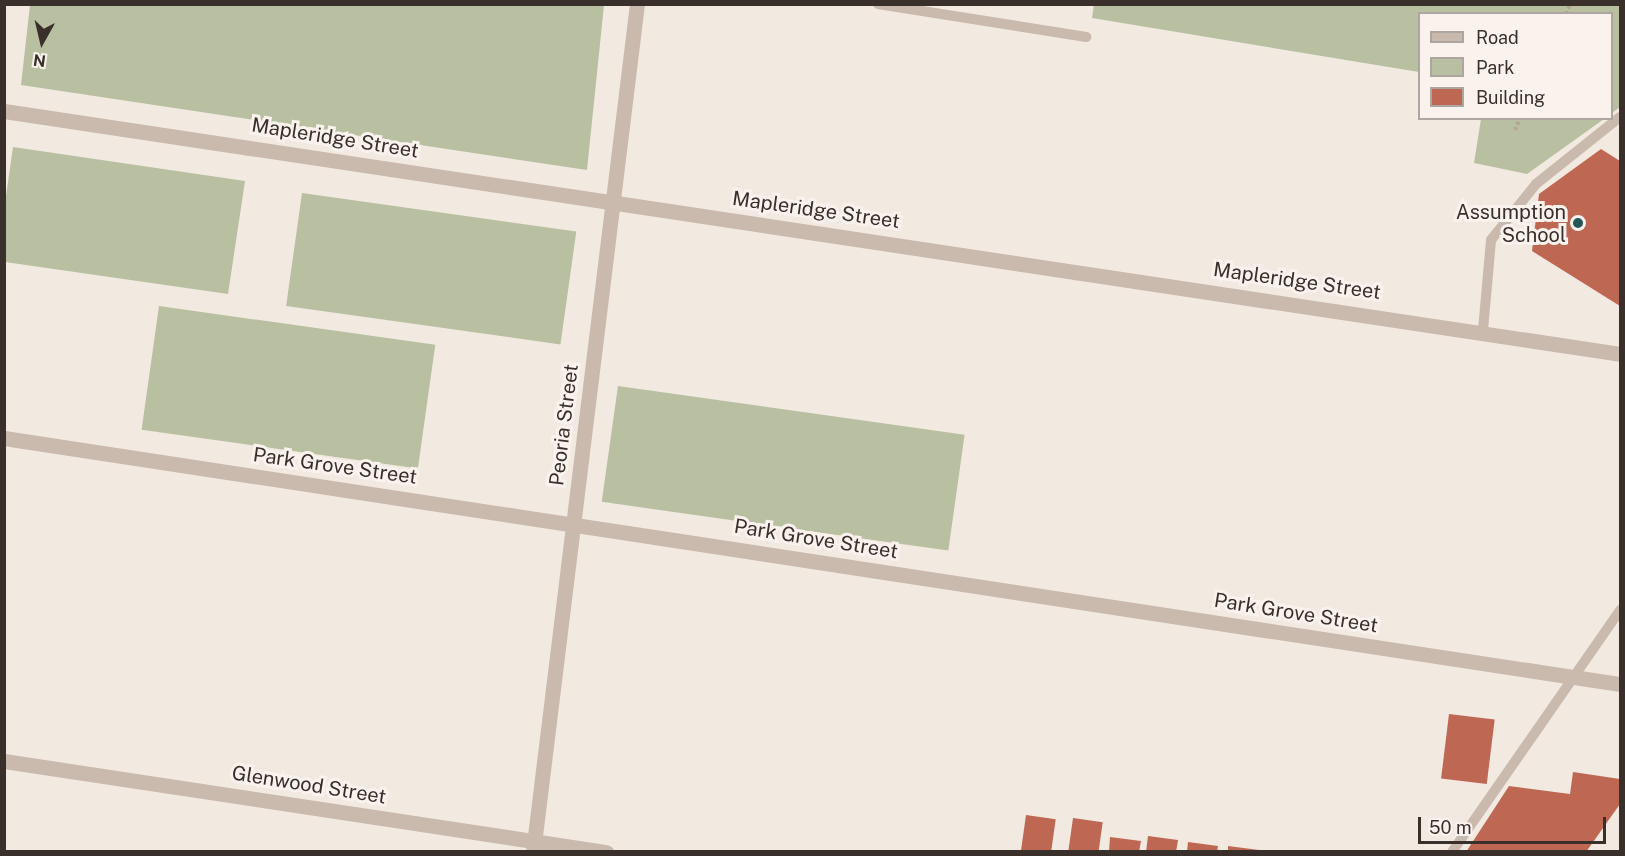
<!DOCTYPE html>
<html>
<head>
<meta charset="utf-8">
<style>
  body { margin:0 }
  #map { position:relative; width:1625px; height:856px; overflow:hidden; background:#f2e9e1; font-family:"Public Sans",sans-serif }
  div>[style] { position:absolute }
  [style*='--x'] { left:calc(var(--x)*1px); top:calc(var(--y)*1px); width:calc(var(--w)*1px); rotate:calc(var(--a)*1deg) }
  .green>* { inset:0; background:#b8c0a1; transform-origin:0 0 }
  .building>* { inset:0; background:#be6753; transform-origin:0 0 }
  .path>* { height:4px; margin-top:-2px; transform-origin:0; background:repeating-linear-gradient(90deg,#b6a397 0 3px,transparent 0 6px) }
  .lane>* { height:10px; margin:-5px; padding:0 5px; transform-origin:5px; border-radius:5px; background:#cab9ad }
  .street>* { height:15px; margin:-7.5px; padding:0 7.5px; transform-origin:7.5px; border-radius:7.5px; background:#cab9ad }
  .dots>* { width:16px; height:16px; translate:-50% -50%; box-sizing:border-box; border:3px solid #faf3ed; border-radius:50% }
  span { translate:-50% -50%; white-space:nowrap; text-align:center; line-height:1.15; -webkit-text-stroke:6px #faf3ed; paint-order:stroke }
  .street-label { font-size:20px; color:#392f2b }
  .poi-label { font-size:20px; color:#392f2b }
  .right { translate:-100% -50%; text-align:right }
  .frame { position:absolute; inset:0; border:6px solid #392f2b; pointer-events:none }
  .legend { position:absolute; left:1418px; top:12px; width:195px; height:108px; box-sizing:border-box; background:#faf3ed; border:2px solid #ada59f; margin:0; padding:8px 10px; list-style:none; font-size:18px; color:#392f2b }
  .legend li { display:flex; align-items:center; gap:12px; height:30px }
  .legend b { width:30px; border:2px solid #ada59f }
  .north { position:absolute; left:12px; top:12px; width:60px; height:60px; -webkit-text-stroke:4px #faf3ed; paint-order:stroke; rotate:188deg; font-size:16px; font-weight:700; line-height:24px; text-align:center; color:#392f2b }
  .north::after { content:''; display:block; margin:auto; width:21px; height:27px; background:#392f2b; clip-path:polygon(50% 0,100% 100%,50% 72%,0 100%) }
  .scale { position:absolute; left:1418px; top:817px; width:188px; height:27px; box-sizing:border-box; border:3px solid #392f2b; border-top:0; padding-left:8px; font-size:18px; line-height:21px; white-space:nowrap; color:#392f2b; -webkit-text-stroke:4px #faf3ed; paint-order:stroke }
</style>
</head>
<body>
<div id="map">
  <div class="green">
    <i style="clip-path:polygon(1094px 4px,1620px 5px,1620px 107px,1612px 113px,1612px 14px,1420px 14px,1419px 72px,1092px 18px)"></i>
    <i style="clip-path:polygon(30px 5px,604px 5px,587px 170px,21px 85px)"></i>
    <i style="clip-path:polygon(1481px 119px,1481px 118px,1604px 119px,1527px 174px,1474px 163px)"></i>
    <i style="clip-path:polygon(13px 147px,245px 181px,228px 294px,5px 262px,5px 203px)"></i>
    <i style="left:302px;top:193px;width:277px;height:114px;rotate:8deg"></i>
    <i style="left:159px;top:306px;width:279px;height:125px;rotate:8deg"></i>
    <i style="left:618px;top:386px;width:350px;height:117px;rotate:8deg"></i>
  </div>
  <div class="building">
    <i style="clip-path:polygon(1601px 149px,1620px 161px,1620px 306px,1532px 251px,1539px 194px)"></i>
    <i style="left:1449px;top:714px;width:46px;height:65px;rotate:7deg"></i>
    <i style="clip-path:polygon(1573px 772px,1620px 779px,1620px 804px,1586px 852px,1466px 852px,1509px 786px,1570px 794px)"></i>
    <i style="left:1026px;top:815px;width:30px;height:37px;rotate:8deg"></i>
    <i style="left:1073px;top:818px;width:30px;height:34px;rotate:8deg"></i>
    <i style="clip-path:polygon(1148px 836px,1178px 840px,1176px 852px,1146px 852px)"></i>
    <i style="clip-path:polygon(1110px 837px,1141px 841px,1139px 852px,1109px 852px)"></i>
    <i style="clip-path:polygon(1188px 842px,1218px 846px,1217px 852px,1187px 852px)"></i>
    <i style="clip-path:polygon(1228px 846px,1259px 850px,1259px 852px,1228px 852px)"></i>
  </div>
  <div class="path">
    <i style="--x:1566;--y:14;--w:11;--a:-68"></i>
    <i style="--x:1515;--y:130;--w:13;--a:-67"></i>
  </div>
  <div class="lane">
    <i style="--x:878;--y:4;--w:211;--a:9"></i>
    <i style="--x:1483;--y:330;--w:90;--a:-84.9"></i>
    <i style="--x:1491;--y:240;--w:72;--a:-51.2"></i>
    <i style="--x:1536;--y:184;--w:107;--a:-38.6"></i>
    <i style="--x:1452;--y:852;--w:295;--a:-55.2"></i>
  </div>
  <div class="street">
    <i style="--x:4;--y:111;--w:1634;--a:8.55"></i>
    <i style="--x:4;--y:438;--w:1635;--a:8.66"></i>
    <i style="--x:4;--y:761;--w:609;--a:8.6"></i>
    <i style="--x:533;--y:852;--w:854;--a:-83.01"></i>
  </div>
  <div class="dots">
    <i style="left:1578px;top:223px;background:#235758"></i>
  </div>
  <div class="street-label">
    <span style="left:335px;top:138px;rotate:9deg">Mapleridge Street</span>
    <span style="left:816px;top:210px;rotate:8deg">Mapleridge Street</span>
    <span style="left:1297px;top:281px;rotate:8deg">Mapleridge Street</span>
    <span style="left:564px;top:425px;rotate:-83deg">Peoria Street</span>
    <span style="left:335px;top:466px;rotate:8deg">Park Grove Street</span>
    <span style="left:816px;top:539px;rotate:9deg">Park Grove Street</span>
    <span style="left:1296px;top:613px;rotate:9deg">Park Grove Street</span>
    <span style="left:309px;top:785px;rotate:9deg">Glenwood Street</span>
  </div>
  <div class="poi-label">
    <span class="right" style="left:1566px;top:224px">Assumption<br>School</span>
  </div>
  <div class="frame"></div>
  <ul class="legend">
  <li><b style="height:8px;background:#cab9ad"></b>Road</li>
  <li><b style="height:16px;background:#b8c0a1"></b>Park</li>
  <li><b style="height:16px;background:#be6753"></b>Building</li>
  </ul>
  <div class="north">N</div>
  <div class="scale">50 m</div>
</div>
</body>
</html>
